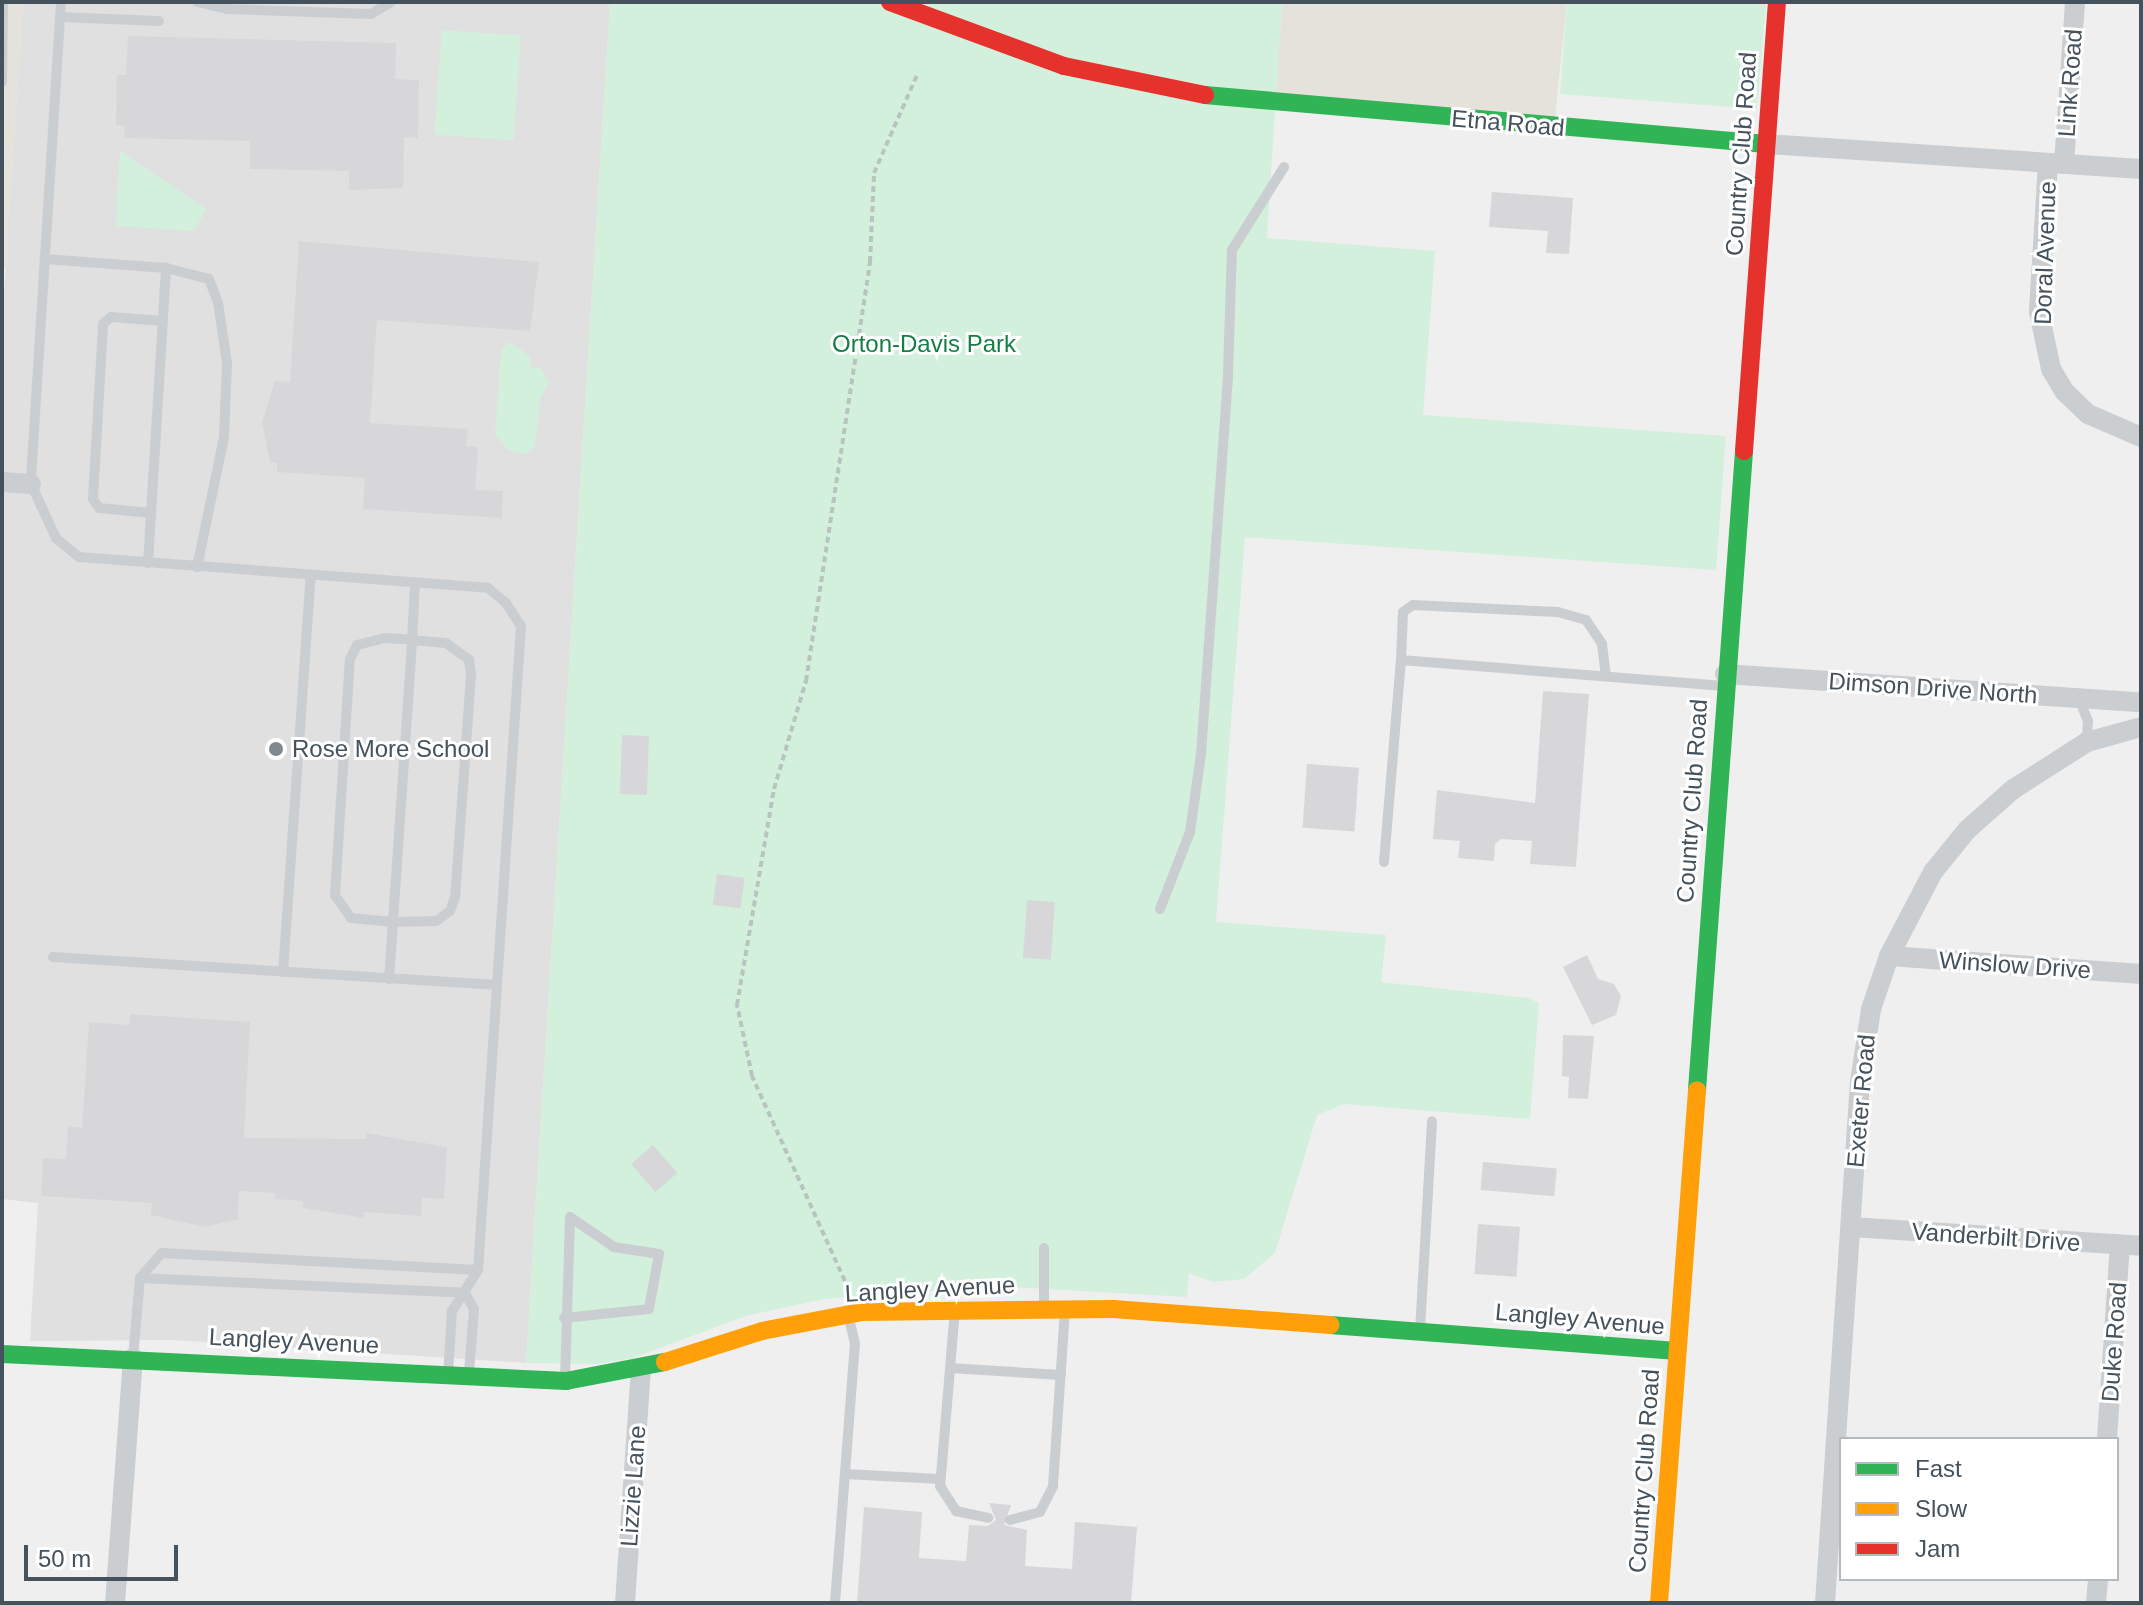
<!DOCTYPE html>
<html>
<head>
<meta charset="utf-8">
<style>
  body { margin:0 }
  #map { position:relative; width:2143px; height:1605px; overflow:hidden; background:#f0efef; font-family:Arial,sans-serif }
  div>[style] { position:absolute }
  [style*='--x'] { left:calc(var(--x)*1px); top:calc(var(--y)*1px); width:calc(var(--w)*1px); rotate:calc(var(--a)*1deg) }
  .commercial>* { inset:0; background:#e5e2dc }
  .education>* { inset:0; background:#e1e0e1 }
  .green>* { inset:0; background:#d2f0dc; transform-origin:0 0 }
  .building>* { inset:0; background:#d7d7d9; transform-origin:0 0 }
  .path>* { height:4px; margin-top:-2px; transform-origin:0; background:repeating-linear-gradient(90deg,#b7c4bf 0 6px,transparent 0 10px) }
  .lane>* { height:10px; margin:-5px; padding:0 5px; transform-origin:5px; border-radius:5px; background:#cbced0 }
  .street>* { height:20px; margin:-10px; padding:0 10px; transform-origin:10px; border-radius:10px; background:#cbced0 }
  .fast>* { height:18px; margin:-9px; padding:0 9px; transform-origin:9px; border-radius:9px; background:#30b455 }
  .slow>* { height:18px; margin:-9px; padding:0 9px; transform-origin:9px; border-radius:9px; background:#ff9f0a }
  .jam>* { height:18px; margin:-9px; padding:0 9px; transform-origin:9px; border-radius:9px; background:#e5322d }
  .dots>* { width:22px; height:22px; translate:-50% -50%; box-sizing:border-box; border:4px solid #fff; border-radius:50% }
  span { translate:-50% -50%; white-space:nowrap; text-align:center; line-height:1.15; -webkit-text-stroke:6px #fff; paint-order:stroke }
  .street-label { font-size:24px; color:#45525c }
  .park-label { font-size:24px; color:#147f44 }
  .poi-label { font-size:24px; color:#45525c }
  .left { translate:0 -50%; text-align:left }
  .frame { position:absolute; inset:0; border:4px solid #45525c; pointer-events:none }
  .legend { position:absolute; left:1839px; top:1437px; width:280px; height:144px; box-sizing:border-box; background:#fff; border:2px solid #b5babe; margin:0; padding:10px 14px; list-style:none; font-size:24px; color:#45525c }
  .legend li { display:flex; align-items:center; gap:16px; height:40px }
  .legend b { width:40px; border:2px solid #b5babe }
  .scale { position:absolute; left:24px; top:1545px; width:154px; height:36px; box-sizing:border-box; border:4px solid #45525c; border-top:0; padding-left:10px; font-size:24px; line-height:28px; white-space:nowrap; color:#45525c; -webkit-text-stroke:6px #fff; paint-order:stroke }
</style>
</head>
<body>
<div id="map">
  <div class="commercial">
    <i style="clip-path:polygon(2px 2px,23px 2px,6px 268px,2px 268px)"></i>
    <i style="clip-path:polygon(1282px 2px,1567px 2px,1554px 127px,1275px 105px)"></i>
  </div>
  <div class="education">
    <i style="clip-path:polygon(23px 2px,610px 2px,526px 1363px,172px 1340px,30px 1341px,38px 1203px,2px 1199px,2px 324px)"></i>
  </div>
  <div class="green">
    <i style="clip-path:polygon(610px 2px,1282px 2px,1267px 238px,1435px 251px,1423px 415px,1726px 436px,1716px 570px,1245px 537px,1216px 922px,1386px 935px,1381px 982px,1528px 998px,1539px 1003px,1530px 1119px,1344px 1104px,1317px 1115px,1275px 1253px,1244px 1279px,1213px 1282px,1189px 1273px,1187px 1297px,992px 1286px,824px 1299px,746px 1316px,633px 1358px,598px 1364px,526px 1363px)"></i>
    <i style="clip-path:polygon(1567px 2px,1766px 2px,1757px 109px,1560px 94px)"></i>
    <i style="left:442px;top:30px;width:79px;height:105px;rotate:4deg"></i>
    <i style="clip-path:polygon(120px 151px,206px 209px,194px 231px,116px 226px)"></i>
    <i style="clip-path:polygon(509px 342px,530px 356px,530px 367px,541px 368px,549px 382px,540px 400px,535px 446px,525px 454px,508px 450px,495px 435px,501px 350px)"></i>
  </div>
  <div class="building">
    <i style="clip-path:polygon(128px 36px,396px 43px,395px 79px,419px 80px,418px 138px,404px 137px,403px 188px,349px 190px,349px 171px,250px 169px,250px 141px,124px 138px,125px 126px,116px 125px,117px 75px,126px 75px)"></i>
    <i style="clip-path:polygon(1492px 192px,1573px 198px,1569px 254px,1546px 253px,1548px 231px,1489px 227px)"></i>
    <i style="clip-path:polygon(299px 241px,539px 262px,530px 331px,377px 320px,370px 423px,468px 429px,466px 446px,478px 447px,475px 490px,503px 491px,502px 518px,363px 509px,365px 478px,277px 472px,277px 463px,270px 463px,262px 422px,275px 381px,290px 382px)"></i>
    <i style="clip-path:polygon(1543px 691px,1589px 694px,1576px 867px,1530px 864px,1532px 841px,1501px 839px,1495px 844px,1494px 861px,1458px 858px,1460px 841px,1433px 839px,1437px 790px,1535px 803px)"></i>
    <i style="left:622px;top:735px;width:27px;height:59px;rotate:2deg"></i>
    <i style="left:1307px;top:764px;width:52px;height:64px;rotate:4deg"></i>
    <i style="left:717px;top:874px;width:28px;height:31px;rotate:8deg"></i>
    <i style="left:1027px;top:900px;width:28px;height:58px;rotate:4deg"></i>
    <i style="clip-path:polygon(1587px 955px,1598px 979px,1614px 984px,1621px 996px,1616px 1015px,1592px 1025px,1563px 967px)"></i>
    <i style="clip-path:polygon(130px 1014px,250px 1022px,244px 1138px,366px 1139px,366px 1133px,447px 1147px,444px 1199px,422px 1198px,421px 1216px,364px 1212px,363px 1218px,303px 1208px,303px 1201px,275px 1199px,275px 1193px,239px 1191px,238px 1219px,205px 1227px,151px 1215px,152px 1203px,41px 1196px,43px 1158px,66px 1159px,68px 1126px,82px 1128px,89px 1022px,129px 1025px)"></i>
    <i style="clip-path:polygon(1563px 1035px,1594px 1036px,1588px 1099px,1568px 1098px,1569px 1077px,1562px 1076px)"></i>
    <i style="left:653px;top:1145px;width:37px;height:29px;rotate:49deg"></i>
    <i style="left:1483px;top:1162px;width:74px;height:28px;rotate:5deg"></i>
    <i style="left:1478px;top:1224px;width:42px;height:50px;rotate:4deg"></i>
    <i style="clip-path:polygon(989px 1503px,1011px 1505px,1004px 1525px,1027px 1530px,1025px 1566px,1072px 1569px,1075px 1522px,1137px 1527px,1131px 1603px,857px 1603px,864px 1507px,922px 1512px,919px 1558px,966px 1561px,969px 1525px,988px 1526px,996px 1520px)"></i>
  </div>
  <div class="path">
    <i style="--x:849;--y:1290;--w:235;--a:-114.4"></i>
    <i style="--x:752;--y:1076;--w:73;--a:-101.9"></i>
    <i style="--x:737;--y:1005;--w:219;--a:-80.3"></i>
    <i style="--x:774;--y:789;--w:113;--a:-73.5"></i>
    <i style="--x:806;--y:681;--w:424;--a:-81.3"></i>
    <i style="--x:870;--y:262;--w:89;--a:-87.4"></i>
    <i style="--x:874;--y:173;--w:107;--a:-66.3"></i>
  </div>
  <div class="lane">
    <i style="--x:61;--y:2;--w:483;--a:93.6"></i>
    <i style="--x:31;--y:484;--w:60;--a:65.2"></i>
    <i style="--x:56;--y:538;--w:30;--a:40"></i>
    <i style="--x:79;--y:557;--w:410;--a:4.3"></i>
    <i style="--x:488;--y:588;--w:23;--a:40"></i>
    <i style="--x:506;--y:603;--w:27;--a:57"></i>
    <i style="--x:521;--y:626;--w:645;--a:93.82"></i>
    <i style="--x:478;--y:1270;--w:49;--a:122.4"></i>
    <i style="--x:452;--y:1311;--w:63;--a:93.6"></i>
    <i style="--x:197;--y:2;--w:31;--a:13"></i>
    <i style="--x:227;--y:9;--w:144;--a:2"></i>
    <i style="--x:371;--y:14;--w:23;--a:-31"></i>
    <i style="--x:60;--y:17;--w:99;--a:2.3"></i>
    <i style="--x:2;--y:82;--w:80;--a:-89.3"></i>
    <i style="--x:45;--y:259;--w:121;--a:4.3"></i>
    <i style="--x:166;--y:268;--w:44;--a:14.3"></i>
    <i style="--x:209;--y:279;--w:25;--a:69"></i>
    <i style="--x:218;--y:302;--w:62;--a:81.6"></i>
    <i style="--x:227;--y:363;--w:74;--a:92.3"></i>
    <i style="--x:224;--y:437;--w:133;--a:101.7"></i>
    <i style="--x:151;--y:513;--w:52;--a:-174.5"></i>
    <i style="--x:99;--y:508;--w:11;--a:-124"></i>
    <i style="--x:93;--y:499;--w:175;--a:-86.7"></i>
    <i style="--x:103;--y:324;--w:11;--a:-41"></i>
    <i style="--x:111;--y:317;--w:52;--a:4.4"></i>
    <i style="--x:148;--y:563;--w:296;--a:-86.5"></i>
    <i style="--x:1401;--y:660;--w:48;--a:-87.6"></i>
    <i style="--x:1403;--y:612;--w:12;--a:-35"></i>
    <i style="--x:1413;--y:605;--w:145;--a:2.8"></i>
    <i style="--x:1558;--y:612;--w:29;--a:16"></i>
    <i style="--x:1586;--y:620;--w:29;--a:56"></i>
    <i style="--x:1602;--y:644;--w:31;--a:83"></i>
    <i style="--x:2079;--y:698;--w:25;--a:69"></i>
    <i style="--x:2088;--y:721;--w:21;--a:93"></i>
    <i style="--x:1384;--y:862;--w:203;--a:-85.2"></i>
    <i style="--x:1401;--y:660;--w:324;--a:4.6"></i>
    <i style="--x:1160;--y:909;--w:83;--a:-68.7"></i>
    <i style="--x:1190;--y:832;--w:79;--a:-82"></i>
    <i style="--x:1201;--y:754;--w:381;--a:-85.9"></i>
    <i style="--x:1228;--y:374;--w:124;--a:-88.2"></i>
    <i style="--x:1232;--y:250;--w:98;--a:-57.9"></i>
    <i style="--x:53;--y:957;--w:442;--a:3.6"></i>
    <i style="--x:283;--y:972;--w:397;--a:-86"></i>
    <i style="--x:389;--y:979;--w:57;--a:-86"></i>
    <i style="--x:393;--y:922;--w:42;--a:-174.6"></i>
    <i style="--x:351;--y:918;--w:28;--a:-125"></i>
    <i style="--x:335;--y:895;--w:236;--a:-86.4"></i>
    <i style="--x:350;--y:659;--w:16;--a:-63"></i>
    <i style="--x:357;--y:645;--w:30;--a:-14"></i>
    <i style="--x:386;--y:638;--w:26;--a:4"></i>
    <i style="--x:412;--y:640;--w:34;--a:5"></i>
    <i style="--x:446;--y:643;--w:29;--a:36"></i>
    <i style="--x:469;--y:660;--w:15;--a:82"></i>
    <i style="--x:471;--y:675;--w:223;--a:94.1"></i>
    <i style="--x:455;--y:897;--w:15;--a:110"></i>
    <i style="--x:450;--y:911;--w:17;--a:144"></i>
    <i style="--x:436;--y:921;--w:43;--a:178.7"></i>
    <i style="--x:393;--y:922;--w:283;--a:-86.1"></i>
    <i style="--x:412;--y:640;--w:57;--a:-87"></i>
    <i style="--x:1044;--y:1248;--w:58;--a:90"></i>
    <i style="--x:140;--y:1278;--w:325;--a:2.6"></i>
    <i style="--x:465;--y:1293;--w:18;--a:61"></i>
    <i style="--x:474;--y:1309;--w:64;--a:94.5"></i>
    <i style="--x:955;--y:1309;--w:178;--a:94.8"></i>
    <i style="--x:940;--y:1486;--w:30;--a:57"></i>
    <i style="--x:956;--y:1511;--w:33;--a:12"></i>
    <i style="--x:564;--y:1318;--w:85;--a:-6"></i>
    <i style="--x:649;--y:1309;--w:56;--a:-79.7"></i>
    <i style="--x:659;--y:1254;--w:46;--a:-171.2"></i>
    <i style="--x:614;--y:1247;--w:53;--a:-145.7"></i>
    <i style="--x:1420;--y:1330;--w:209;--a:-86.7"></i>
    <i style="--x:133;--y:1358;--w:80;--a:-85"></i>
    <i style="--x:140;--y:1278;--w:33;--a:-49"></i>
    <i style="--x:162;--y:1253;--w:316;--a:3.1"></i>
    <i style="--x:950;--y:1368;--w:111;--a:3.6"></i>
    <i style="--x:565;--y:1379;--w:162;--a:-88.2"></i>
    <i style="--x:845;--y:1474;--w:95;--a:3"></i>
    <i style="--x:1010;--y:1520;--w:31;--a:-15"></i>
    <i style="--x:1040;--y:1512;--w:29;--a:-63"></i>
    <i style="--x:1053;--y:1486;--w:177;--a:-86.1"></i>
    <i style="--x:835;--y:1603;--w:260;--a:-85.6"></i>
    <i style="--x:855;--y:1344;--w:28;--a:-103"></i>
  </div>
  <div class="street">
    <i style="--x:1766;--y:144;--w:376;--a:3.8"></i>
    <i style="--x:2048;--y:163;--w:149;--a:93.5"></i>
    <i style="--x:2039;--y:312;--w:58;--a:78.1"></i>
    <i style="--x:2051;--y:369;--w:26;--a:59"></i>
    <i style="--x:2064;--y:391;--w:33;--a:44"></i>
    <i style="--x:2088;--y:414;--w:58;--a:23.5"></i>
    <i style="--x:2064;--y:164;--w:162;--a:-86.1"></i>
    <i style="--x:2;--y:482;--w:29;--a:4"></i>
    <i style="--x:1725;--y:674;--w:417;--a:3.9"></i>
    <i style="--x:1889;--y:956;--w:253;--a:4.1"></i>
    <i style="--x:1851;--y:1227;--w:291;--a:3.7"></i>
    <i style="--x:2107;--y:1439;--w:194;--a:-86.2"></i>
    <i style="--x:115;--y:1603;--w:246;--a:-85.8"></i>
    <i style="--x:625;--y:1603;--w:234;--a:-86.1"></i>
    <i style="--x:1825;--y:1603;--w:522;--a:-86.16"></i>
    <i style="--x:1860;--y:1082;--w:74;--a:-81.4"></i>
    <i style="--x:1871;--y:1009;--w:56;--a:-71.2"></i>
    <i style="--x:1889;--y:956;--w:95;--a:-62.4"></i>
    <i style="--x:1933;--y:872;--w:54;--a:-51"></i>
    <i style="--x:1967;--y:830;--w:60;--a:-41.6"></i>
    <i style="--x:2012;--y:790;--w:89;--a:-32.6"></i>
    <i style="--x:2087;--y:742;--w:56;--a:-15.5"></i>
    <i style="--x:2096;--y:1603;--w:24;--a:-85"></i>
  </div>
  <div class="fast">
    <i style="--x:1205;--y:95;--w:563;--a:4.99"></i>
    <i style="--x:1697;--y:1090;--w:641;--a:-85.79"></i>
    <i style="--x:1330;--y:1325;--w:348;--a:4.3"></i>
    <i style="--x:2;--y:1354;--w:565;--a:2.74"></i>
    <i style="--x:566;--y:1381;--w:101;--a:-10.9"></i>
  </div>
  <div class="slow">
    <i style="--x:665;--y:1362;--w:102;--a:-17.7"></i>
    <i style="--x:762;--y:1331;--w:102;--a:-10.8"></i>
    <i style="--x:862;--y:1312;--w:251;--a:-0.7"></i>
    <i style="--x:1113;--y:1309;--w:218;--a:4.2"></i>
    <i style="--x:1659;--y:1603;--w:514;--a:-85.76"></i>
  </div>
  <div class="jam">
    <i style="--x:890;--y:2;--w:185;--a:20.2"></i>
    <i style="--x:1064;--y:66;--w:144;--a:11.6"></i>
    <i style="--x:1744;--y:451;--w:450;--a:-85.8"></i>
  </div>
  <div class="dots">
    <i style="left:276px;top:749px;background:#81898f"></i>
  </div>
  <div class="street-label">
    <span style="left:2070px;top:83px;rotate:-86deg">Link Road</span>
    <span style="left:1508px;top:123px;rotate:5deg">Etna Road</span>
    <span style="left:1741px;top:154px;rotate:-86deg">Country Club Road</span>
    <span style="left:2045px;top:253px;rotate:-88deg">Doral Avenue</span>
    <span style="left:1933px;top:688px;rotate:4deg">Dimson Drive North</span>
    <span style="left:1692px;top:801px;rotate:-86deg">Country Club Road</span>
    <span style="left:2015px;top:965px;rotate:4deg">Winslow Drive</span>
    <span style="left:1861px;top:1101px;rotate:-85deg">Exeter Road</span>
    <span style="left:1996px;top:1237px;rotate:4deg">Vanderbilt Drive</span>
    <span style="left:930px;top:1289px;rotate:-3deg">Langley Avenue</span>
    <span style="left:1580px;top:1319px;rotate:5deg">Langley Avenue</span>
    <span style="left:294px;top:1341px;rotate:3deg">Langley Avenue</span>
    <span style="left:2114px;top:1342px;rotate:-86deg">Duke Road</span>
    <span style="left:1644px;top:1471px;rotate:-86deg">Country Club Road</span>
    <span style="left:633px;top:1486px;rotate:-86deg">Lizzie Lane</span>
  </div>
  <div class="park-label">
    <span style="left:924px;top:344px">Orton-Davis Park</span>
  </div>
  <div class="poi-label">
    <span class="left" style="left:292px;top:749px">Rose More School</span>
  </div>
  <div class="frame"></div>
  <ul class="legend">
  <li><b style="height:10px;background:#30b455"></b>Fast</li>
  <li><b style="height:10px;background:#ff9f0a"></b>Slow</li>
  <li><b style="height:10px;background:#e5322d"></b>Jam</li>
  </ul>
  <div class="scale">50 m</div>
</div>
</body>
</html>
